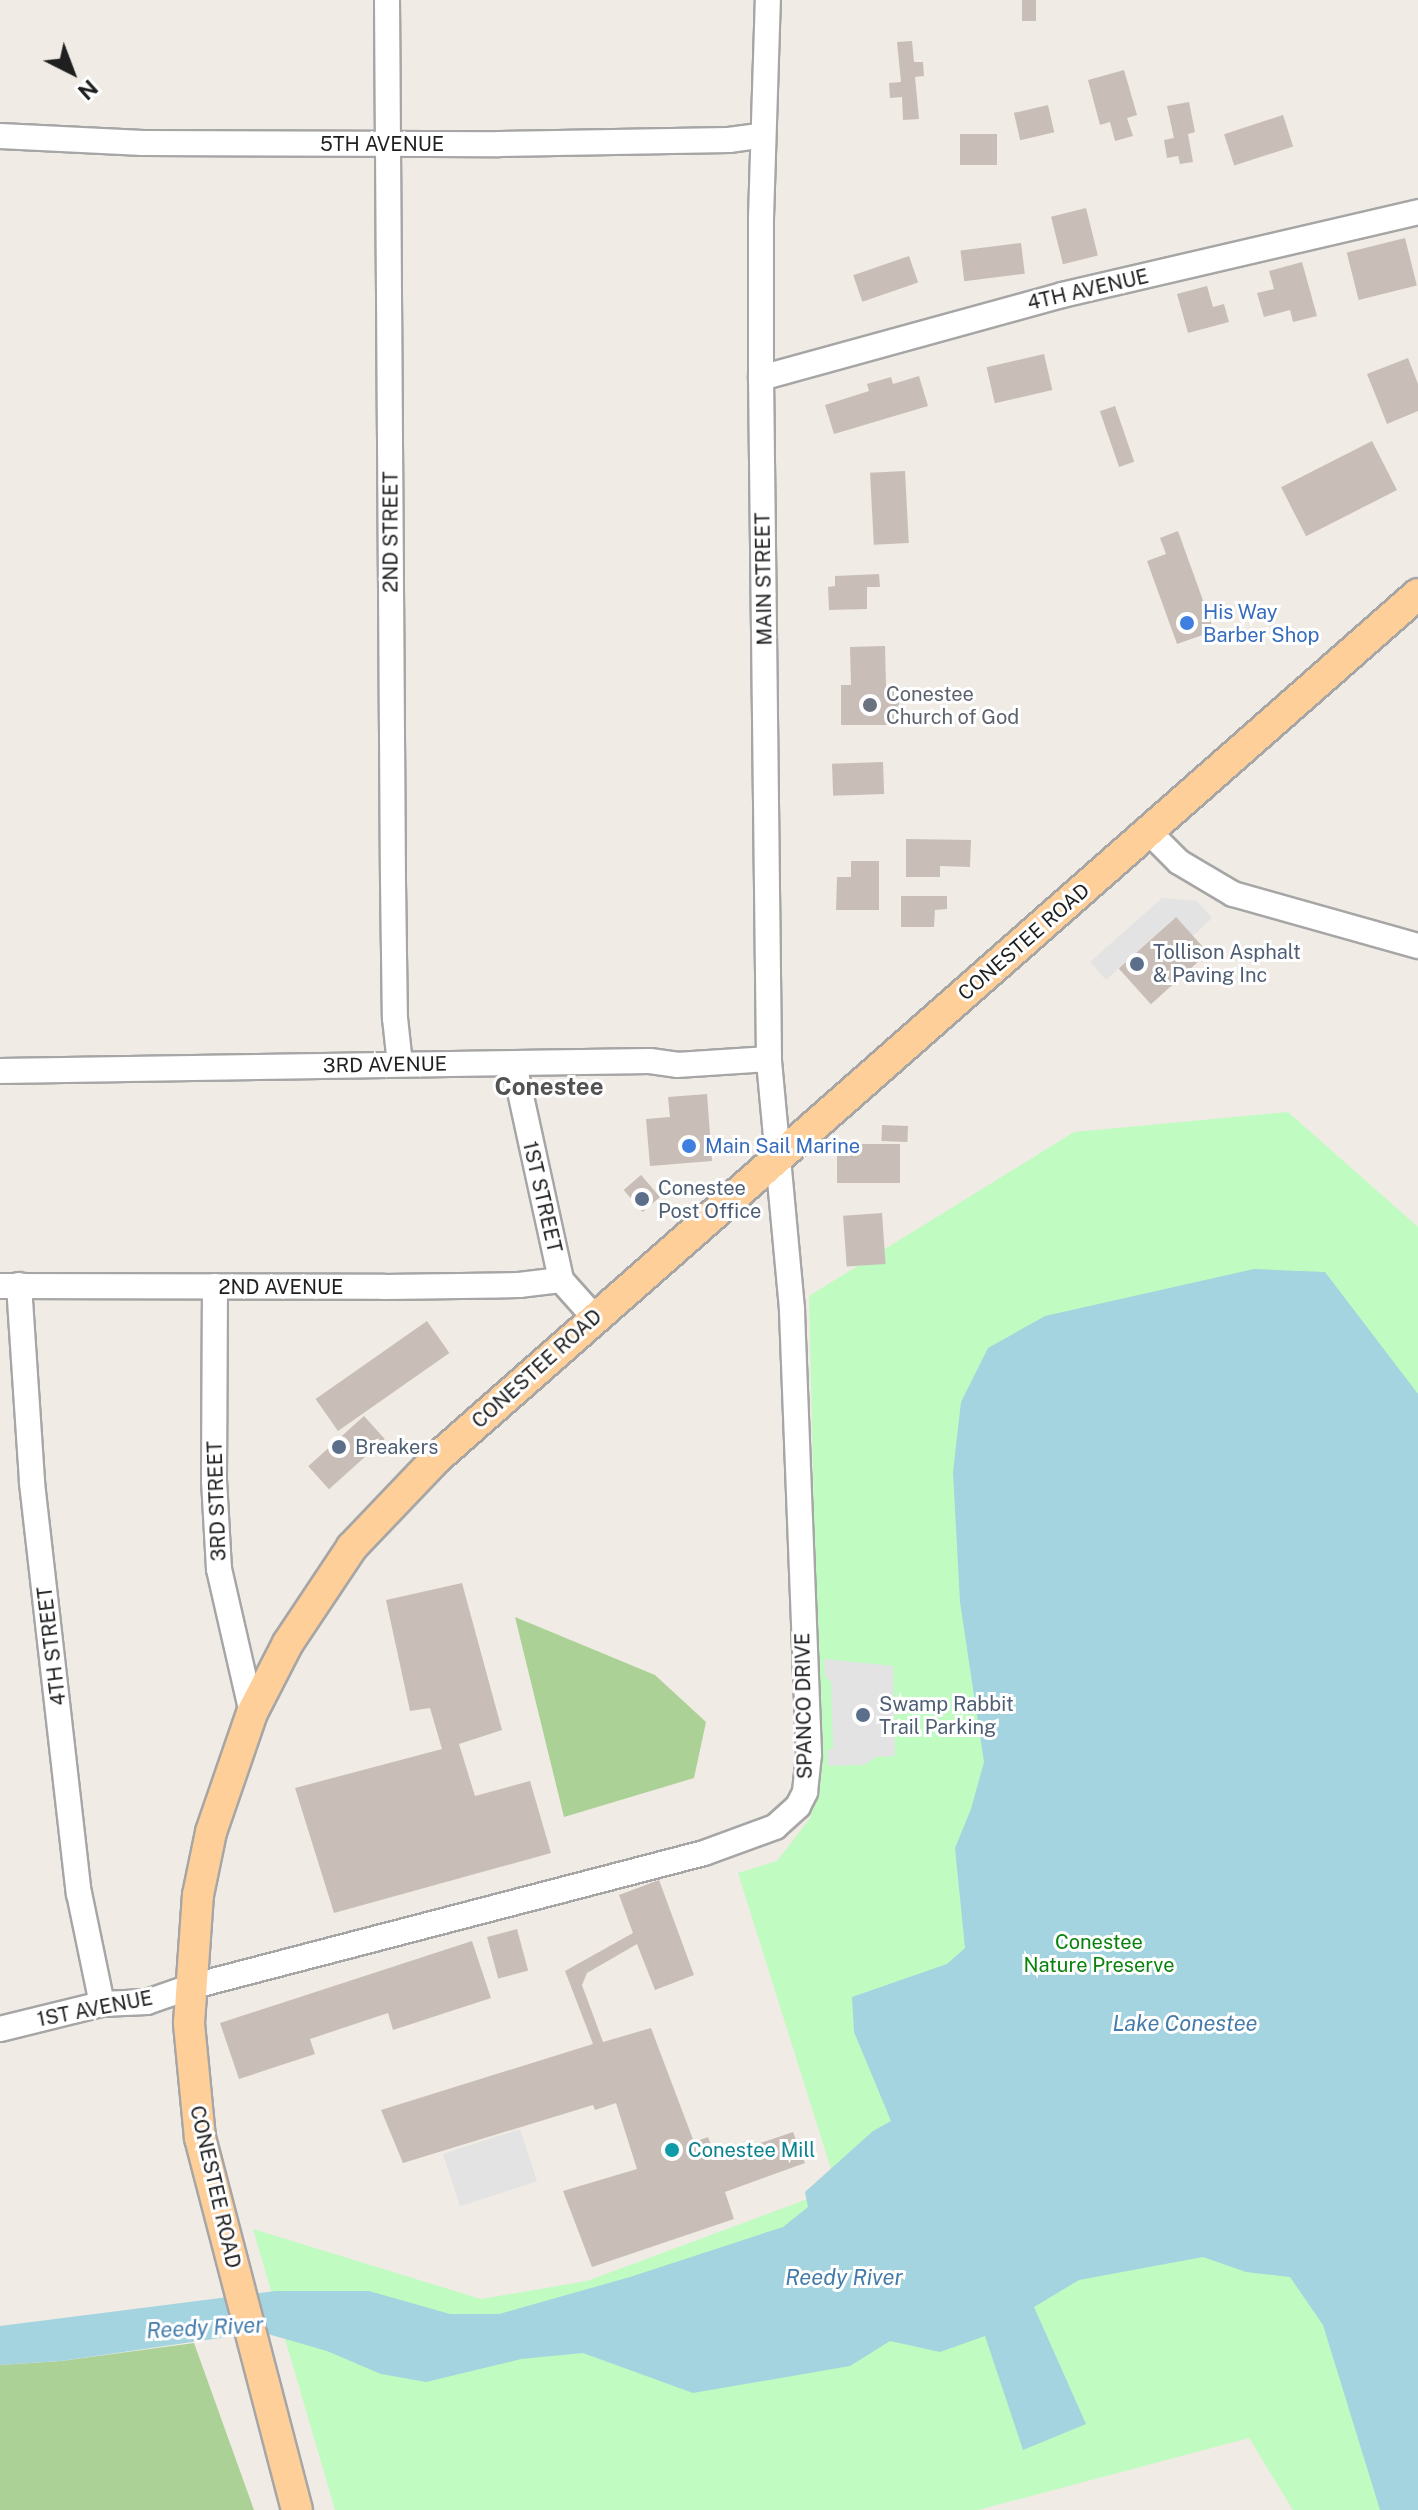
<!DOCTYPE html>
<html>
<head>
<meta charset="utf-8">
<style>
  body { margin:0 }
  #map { position:relative; width:1418px; height:2510px; overflow:hidden; background:#f0ebe4; font-family:"Public Sans",sans-serif }
  div>[style] { position:absolute }
  [style*='--x'] { left:calc(var(--x)*1px); top:calc(var(--y)*1px); width:calc(var(--w)*1px); rotate:calc(var(--a)*1deg) }
  .forest>* { inset:0; background:#abd197 }
  .park>* { inset:0; background:#c0fbc2 }
  .parking>* { inset:0; background:#e3e3e3; transform-origin:0 0 }
  .water>* { inset:0; background:#a3d4df }
  .building>* { inset:0; background:#c8beb7; transform-origin:0 0 }
  .roads { filter:drop-shadow(2px 0 #a6a6a6) drop-shadow(-2px 0 #a6a6a6) drop-shadow(0 2px #a6a6a6) drop-shadow(0 -2px #a6a6a6) }
  .minor>* { height:24px; margin:-12px; padding:0 12px; transform-origin:12px; border-radius:12px; background:#fff }
  .major>* { height:30px; margin:-15px; padding:0 15px; transform-origin:15px; border-radius:15px; background:#ffcf9a }
  .dots>* { width:22px; height:22px; translate:-50% -50%; box-sizing:border-box; border:4px solid #fff; border-radius:50% }
  span { translate:-50% -50%; white-space:nowrap; text-align:center; line-height:1.15; -webkit-text-stroke:6px #fff; paint-order:stroke }
  .street-label { font-size:20px; color:#1f1f1f }
  .shop-label { font-size:20px; color:#366cbe }
  .left { translate:0 -50%; text-align:left }
  .worship-label { font-size:20px; color:#5b616d }
  .service-label { font-size:20px; color:#4e5e75 }
  .park-label { font-size:20px; color:#08820d }
  .culture-label { font-size:20px; color:#0d838f }
  .water-label { font-size:22px; color:#447baa; font-style:italic }
  .quarter-label { font-size:24px; color:#525252; font-weight:700 }
  .north { position:absolute; left:32px; top:32px; width:80px; height:80px; -webkit-text-stroke:6px #fff; paint-order:stroke; rotate:138deg; font-size:22px; font-weight:700; line-height:32px; text-align:center; color:#1f1f1f }
  .north::after { content:''; display:block; margin:auto; width:28px; height:36px; background:#1f1f1f; clip-path:polygon(50% 0,100% 100%,50% 72%,0 100%) }
</style>
</head>
<body>
<div id="map">
  <div class="forest">
    <i style="clip-path:polygon(515px 1617px,655px 1675px,706px 1722px,694px 1778px,564px 1817px)"></i>
    <i style="clip-path:polygon(194px 2343px,254px 2510px,0 2510px,0 2365px,61px 2361px)"></i>
  </div>
  <div class="park">
    <i style="clip-path:polygon(1288px 1112px,1418px 1227px,1418px 2510px,1293px 2510px,1249px 2438px,978px 2510px,335px 2510px,253px 2229px,481px 2299px,587px 2281px,837px 2188px,738px 1873px,777px 1861px,810px 1818px,820px 1771px,809px 1296px,1074px 1132px)"></i>
  </div>
  <div class="parking">
    <i style="clip-path:polygon(1162px 898px,1197px 901px,1212px 918px,1193px 936px,1175px 917px,1106px 980px,1090px 962px)"></i>
    <i style="clip-path:polygon(824px 1659px,893px 1666px,895px 1756px,876px 1757px,864px 1765px,828px 1766px,827px 1751px,833px 1748px,831px 1682px,825px 1676px)"></i>
    <i style="left:520px;top:2129px;width:55px;height:81px;rotate:72deg"></i>
  </div>
  <div class="water">
    <i style="clip-path:polygon(1254px 1269px,1325px 1272px,1418px 1394px,1418px 2510px,1380px 2510px,1323px 2325px,1290px 2277px,1246px 2272px,1203px 2257px,1079px 2280px,1034px 2307px,1086px 2424px,1023px 2450px,985px 2336px,940px 2352px,890px 2341px,850px 2366px,693px 2393px,583px 2353px,521px 2359px,426px 2382px,381px 2374px,327px 2351px,261px 2332px,61px 2361px,0 2365px,0 2326px,276px 2291px,369px 2291px,450px 2314px,499px 2314px,630px 2277px,783px 2227px,808px 2207px,805px 2192px,873px 2131px,891px 2121px,854px 2032px,852px 1997px,947px 1964px,965px 1948px,955px 1848px,971px 1809px,984px 1762px,960px 1602px,953px 1472px,961px 1402px,988px 1348px,1045px 1316px)"></i>
  </div>
  <div class="building">
    <i style="left:1022px;top:0;width:14px;height:21px"></i>
    <i style="clip-path:polygon(912px 41px,914px 62px,923px 62px,924px 76px,915px 77px,919px 119px,903px 120px,902px 97px,890px 98px,889px 83px,901px 82px,897px 42px)"></i>
    <i style="clip-path:polygon(1124px 70px,1137px 115px,1127px 118px,1133px 136px,1115px 141px,1110px 122px,1100px 125px,1088px 80px)"></i>
    <i style="clip-path:polygon(1189px 102px,1195px 132px,1188px 134px,1193px 162px,1180px 164px,1178px 156px,1167px 158px,1164px 140px,1174px 138px,1167px 106px)"></i>
    <i style="left:1048px;top:105px;width:28px;height:35px;rotate:77deg"></i>
    <i style="left:1283px;top:115px;width:33px;height:62px;rotate:72deg"></i>
    <i style="left:960px;top:134px;width:37px;height:31px"></i>
    <i style="left:1086px;top:208px;width:49px;height:36px;rotate:76deg"></i>
    <i style="left:1405px;top:238px;width:49px;height:60px;rotate:76deg"></i>
    <i style="left:1021px;top:243px;width:31px;height:61px;rotate:83deg"></i>
    <i style="left:909px;top:256px;width:28px;height:59px;rotate:71deg"></i>
    <i style="clip-path:polygon(1302px 262px,1317px 316px,1293px 322px,1290px 310px,1264px 317px,1257px 293px,1274px 289px,1269px 271px)"></i>
    <i style="clip-path:polygon(1207px 286px,1213px 307px,1224px 304px,1229px 322px,1188px 333px,1177px 294px)"></i>
    <i style="left:1044px;top:354px;width:37px;height:59px;rotate:77deg"></i>
    <i style="clip-path:polygon(1408px 358px,1418px 384px,1418px 411px,1387px 424px,1367px 374px)"></i>
    <i style="clip-path:polygon(919px 376px,928px 406px,834px 434px,825px 405px,869px 391px,867px 384px,891px 377px,893px 384px)"></i>
    <i style="left:1115px;top:406px;width:59px;height:16px;rotate:71deg"></i>
    <i style="left:1372px;top:441px;width:55px;height:102px;rotate:63deg"></i>
    <i style="left:905px;top:471px;width:72px;height:35px;rotate:87deg"></i>
    <i style="clip-path:polygon(1178px 531px,1214px 631px,1177px 644px,1147px 561px,1166px 554px,1160px 538px)"></i>
    <i style="clip-path:polygon(879px 574px,880px 587px,867px 587px,867px 609px,829px 610px,828px 587px,835px 586px,835px 576px)"></i>
    <i style="clip-path:polygon(885px 646px,886px 686px,899px 686px,899px 725px,841px 725px,841px 685px,851px 685px,850px 647px)"></i>
    <i style="left:883px;top:762px;width:32px;height:51px;rotate:88deg"></i>
    <i style="clip-path:polygon(906px 839px,971px 840px,970px 867px,940px 866px,940px 877px,906px 877px)"></i>
    <i style="clip-path:polygon(851px 861px,879px 861px,879px 910px,836px 910px,837px 877px,851px 877px)"></i>
    <i style="clip-path:polygon(901px 896px,947px 896px,947px 909px,935px 910px,934px 927px,901px 927px)"></i>
    <i style="left:1176px;top:917px;width:48px;height:77px;rotate:48deg"></i>
    <i style="clip-path:polygon(707px 1094px,712px 1161px,650px 1166px,646px 1119px,670px 1117px,668px 1097px)"></i>
    <i style="left:882px;top:1125px;width:26px;height:16px;rotate:2deg"></i>
    <i style="left:837px;top:1144px;width:63px;height:39px"></i>
    <i style="left:641px;top:1175px;width:29px;height:23px;rotate:49deg"></i>
    <i style="left:882px;top:1213px;width:51px;height:39px;rotate:86deg"></i>
    <i style="left:427px;top:1321px;width:39px;height:136px;rotate:55deg"></i>
    <i style="left:364px;top:1416px;width:31px;height:75px;rotate:48deg"></i>
    <i style="clip-path:polygon(462px 1583px,502px 1730px,459px 1744px,475px 1796px,530px 1781px,551px 1853px,334px 1913px,295px 1788px,442px 1749px,430px 1708px,410px 1711px,386px 1600px)"></i>
    <i style="clip-path:polygon(659px 1880px,694px 1975px,655px 1990px,637px 1944px,587px 1973px,582px 1985px,603px 2042px,651px 2028px,694px 2142px,708px 2137px,716px 2158px,793px 2132px,805px 2163px,725px 2192px,734px 2219px,592px 2267px,563px 2191px,637px 2169px,616px 2103px,595px 2110px,593px 2105px,403px 2163px,381px 2110px,593px 2044px,565px 1971px,633px 1933px,619px 1895px)"></i>
    <i style="left:517px;top:1929px;width:43px;height:31px;rotate:75deg"></i>
    <i style="clip-path:polygon(472px 1941px,491px 1998px,393px 2030px,388px 2013px,310px 2039px,315px 2054px,239px 2079px,220px 2023px)"></i>
  </div>
  <div class="roads">
    <div class="minor">
      <i style="--x:387;--y:0;--w:882;--a:89.61"></i>
      <i style="--x:393;--y:882;--w:136;--a:89.2"></i>
      <i style="--x:395;--y:1018;--w:46;--a:83.8"></i>
      <i style="--x:0;--y:136;--w:143;--a:2.8"></i>
      <i style="--x:143;--y:143;--w:356;--a:0.2"></i>
      <i style="--x:499;--y:144;--w:230;--a:-1"></i>
      <i style="--x:729;--y:140;--w:34;--a:-8"></i>
      <i style="--x:761;--y:378;--w:312;--a:-15.4"></i>
      <i style="--x:1062;--y:295;--w:366;--a:-13.1"></i>
      <i style="--x:1149;--y:832;--w:42;--a:45"></i>
      <i style="--x:1179;--y:862;--w:63;--a:30.7"></i>
      <i style="--x:1233;--y:894;--w:192;--a:15.7"></i>
      <i style="--x:514;--y:1064;--w:221;--a:77.7"></i>
      <i style="--x:561;--y:1280;--w:50;--a:48.3"></i>
      <i style="--x:0;--y:1071;--w:650;--a:-0.88"></i>
      <i style="--x:650;--y:1061;--w:27;--a:8"></i>
      <i style="--x:677;--y:1065;--w:92;--a:-3.7"></i>
      <i style="--x:19;--y:1285;--w:198;--a:86.2"></i>
      <i style="--x:32;--y:1483;--w:413;--a:83.5"></i>
      <i style="--x:79;--y:1893;--w:113;--a:78.3"></i>
      <i style="--x:0;--y:1286;--w:384;--a:0.1"></i>
      <i style="--x:384;--y:1287;--w:135;--a:-0.8"></i>
      <i style="--x:519;--y:1285;--w:42;--a:-6.8"></i>
      <i style="--x:215;--y:1286;--w:194;--a:90.3"></i>
      <i style="--x:214;--y:1480;--w:89;--a:86.8"></i>
      <i style="--x:219;--y:1569;--w:148;--a:77.1"></i>
      <i style="--x:0;--y:2029;--w:105;--a:-13.8"></i>
      <i style="--x:102;--y:2004;--w:45;--a:-2.5"></i>
      <i style="--x:147;--y:2002;--w:46;--a:-19.2"></i>
      <i style="--x:190;--y:1987;--w:531;--a:-14.61"></i>
      <i style="--x:704;--y:1853;--w:76;--a:-20.1"></i>
      <i style="--x:775;--y:1827;--w:31;--a:-42"></i>
      <i style="--x:798;--y:1806;--w:16;--a:-63"></i>
      <i style="--x:805;--y:1792;--w:38;--a:-84"></i>
      <i style="--x:809;--y:1754;--w:445;--a:-92.2"></i>
      <i style="--x:792;--y:1309;--w:251;--a:-95.3"></i>
      <i style="--x:769;--y:1059;--w:681;--a:-90.67"></i>
      <i style="--x:761;--y:378;--w:160;--a:-90"></i>
      <i style="--x:761;--y:218;--w:218;--a:-88.2"></i>
    </div>
    <div class="major">
      <i style="--x:297;--y:2510;--w:384;--a:-104.6"></i>
      <i style="--x:200;--y:2138;--w:116;--a:-95.5"></i>
      <i style="--x:189;--y:2023;--w:128;--a:-86"></i>
      <i style="--x:198;--y:1895;--w:64;--a:-78.3"></i>
      <i style="--x:211;--y:1832;--w:126;--a:-71"></i>
      <i style="--x:252;--y:1713;--w:79;--a:-62.8"></i>
      <i style="--x:288;--y:1643;--w:115;--a:-56.3"></i>
      <i style="--x:352;--y:1547;--w:123;--a:-46.3"></i>
      <i style="--x:437;--y:1458;--w:1307;--a:-41.37"></i>
    </div>
  </div>
  <div class="dots">
    <i style="left:1187px;top:623px;background:#3f7fe0"></i>
    <i style="left:870px;top:705px;background:#6b7280"></i>
    <i style="left:1137px;top:964px;background:#5c6f8a"></i>
    <i style="left:689px;top:1146px;background:#3f7fe0"></i>
    <i style="left:642px;top:1199px;background:#5c6f8a"></i>
    <i style="left:339px;top:1447px;background:#5c6f8a"></i>
    <i style="left:863px;top:1715px;background:#5c6f8a"></i>
    <i style="left:672px;top:2150px;background:#0f9aa8"></i>
  </div>
  <div class="street-label">
    <span style="left:382px;top:144px">5TH AVENUE</span>
    <span style="left:1088px;top:290px;rotate:-13deg">4TH AVENUE</span>
    <span style="left:391px;top:532px;rotate:-90deg">2ND STREET</span>
    <span style="left:764px;top:579px;rotate:-91deg">MAIN STREET</span>
    <span style="left:1024px;top:942px;rotate:-41deg">CONESTEE ROAD</span>
    <span style="left:385px;top:1065px;rotate:-1deg">3RD AVENUE</span>
    <span style="left:542px;top:1197px;rotate:77deg">1ST STREET</span>
    <span style="left:281px;top:1287px">2ND AVENUE</span>
    <span style="left:537px;top:1369px;rotate:-42deg">CONESTEE ROAD</span>
    <span style="left:217px;top:1501px;rotate:-92deg">3RD STREET</span>
    <span style="left:52px;top:1646px;rotate:-97deg">4TH STREET</span>
    <span style="left:804px;top:1706px;rotate:-91deg">SPANCO DRIVE</span>
    <span style="left:95px;top:2009px;rotate:-11deg">1ST AVENUE</span>
    <span style="left:215px;top:2187px;rotate:77deg">CONESTEE ROAD</span>
  </div>
  <div class="shop-label">
    <span class="left" style="left:1203px;top:624px">His Way<br>Barber Shop</span>
    <span class="left" style="left:705px;top:1146px">Main Sail Marine</span>
  </div>
  <div class="worship-label">
    <span class="left" style="left:886px;top:706px">Conestee<br>Church of God</span>
  </div>
  <div class="service-label">
    <span class="left" style="left:1153px;top:964px">Tollison Asphalt<br>&amp; Paving Inc</span>
    <span class="left" style="left:658px;top:1200px">Conestee<br>Post Office</span>
    <span class="left" style="left:355px;top:1447px">Breakers</span>
    <span class="left" style="left:879px;top:1716px">Swamp Rabbit<br>Trail Parking</span>
  </div>
  <div class="park-label">
    <span style="left:1099px;top:1954px">Conestee<br>Nature Preserve</span>
  </div>
  <div class="culture-label">
    <span class="left" style="left:688px;top:2150px">Conestee Mill</span>
  </div>
  <div class="water-label">
    <span style="left:1185px;top:2024px">Lake Conestee</span>
    <span style="left:844px;top:2278px">Reedy River</span>
    <span style="left:205px;top:2328px;rotate:-3deg">Reedy River</span>
  </div>
  <div class="quarter-label">
    <span style="left:549px;top:1087px">Conestee</span>
  </div>
  <div class="north">N</div>
</div>
</body>
</html>
